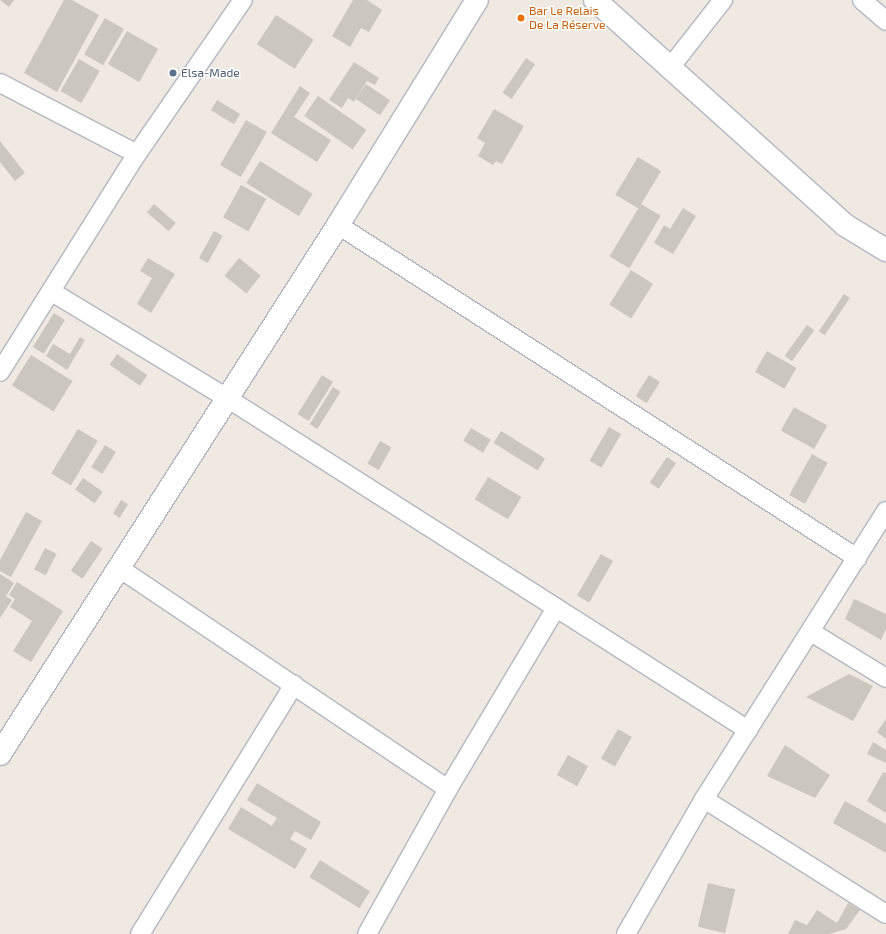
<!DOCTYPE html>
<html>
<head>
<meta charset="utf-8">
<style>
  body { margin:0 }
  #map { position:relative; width:886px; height:934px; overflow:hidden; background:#efe9e1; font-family:"Exo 2",sans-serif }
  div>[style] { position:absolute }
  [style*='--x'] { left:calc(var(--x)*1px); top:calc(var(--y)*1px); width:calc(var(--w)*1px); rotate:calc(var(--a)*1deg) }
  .building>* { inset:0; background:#cbc7bf; transform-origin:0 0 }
  .roads { filter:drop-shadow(1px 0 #b4b7c1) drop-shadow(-1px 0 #b4b7c1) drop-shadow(0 1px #b4b7c1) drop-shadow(0 -1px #b4b7c1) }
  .minor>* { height:18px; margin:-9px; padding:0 9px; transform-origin:9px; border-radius:9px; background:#fff }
  .tertiary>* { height:22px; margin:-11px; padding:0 11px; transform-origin:11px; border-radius:11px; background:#fff }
  .dots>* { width:11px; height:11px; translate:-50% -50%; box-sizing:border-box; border:2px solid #fff; border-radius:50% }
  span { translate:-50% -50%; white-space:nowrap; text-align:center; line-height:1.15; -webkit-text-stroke:3px #fff; paint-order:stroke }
  .food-label { font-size:12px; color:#c56008 }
  .left { translate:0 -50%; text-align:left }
  .service-label { font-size:12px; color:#4e5e75 }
</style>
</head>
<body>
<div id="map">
  <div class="building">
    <i style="clip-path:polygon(0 0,14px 0,9px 7px)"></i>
    <i style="clip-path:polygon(64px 0,72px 0,99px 15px,57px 92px,24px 73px)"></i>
    <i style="clip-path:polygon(353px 0,367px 0,382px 10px,369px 32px,361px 28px,350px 47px,332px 36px)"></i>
    <i style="left:276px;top:15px;width:45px;height:35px;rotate:33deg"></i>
    <i style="left:105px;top:18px;width:22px;height:42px;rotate:30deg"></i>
    <i style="left:127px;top:31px;width:36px;height:38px;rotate:30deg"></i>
    <i style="left:526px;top:58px;width:11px;height:42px;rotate:34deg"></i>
    <i style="left:79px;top:59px;width:24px;height:37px;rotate:30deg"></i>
    <i style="clip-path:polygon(354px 62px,379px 78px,375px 85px,367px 81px,354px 102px,348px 98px,342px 108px,329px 100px)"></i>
    <i style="left:366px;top:84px;width:29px;height:18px;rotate:34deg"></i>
    <i style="clip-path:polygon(300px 86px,310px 93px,294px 117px,331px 140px,317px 162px,271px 133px)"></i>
    <i style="left:318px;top:96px;width:59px;height:24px;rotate:35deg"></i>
    <i style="left:217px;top:100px;width:27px;height:12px;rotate:31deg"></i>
    <i style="clip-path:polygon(494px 109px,524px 126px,502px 164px,496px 161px,493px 165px,478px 156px,485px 143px,477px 138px)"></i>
    <i style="left:246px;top:120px;width:24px;height:52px;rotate:30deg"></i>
    <i style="clip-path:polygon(0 141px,25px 173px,15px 181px,0 162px)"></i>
    <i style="left:638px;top:157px;width:27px;height:44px;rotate:31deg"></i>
    <i style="left:260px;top:161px;width:62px;height:26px;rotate:32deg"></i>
    <i style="left:241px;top:185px;width:29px;height:37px;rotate:29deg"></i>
    <i style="left:154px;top:204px;width:29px;height:11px;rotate:41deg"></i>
    <i style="left:641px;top:204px;width:23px;height:61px;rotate:31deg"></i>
    <i style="clip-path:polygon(683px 208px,696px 216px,673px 254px,654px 243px,664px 225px,670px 229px)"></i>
    <i style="left:214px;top:231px;width:10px;height:31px;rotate:29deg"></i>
    <i style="clip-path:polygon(148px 258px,175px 274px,151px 313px,137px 304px,152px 278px,140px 271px)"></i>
    <i style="left:239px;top:258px;width:28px;height:23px;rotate:39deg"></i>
    <i style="left:631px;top:270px;width:26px;height:41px;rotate:32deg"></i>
    <i style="left:844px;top:294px;width:7px;height:45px;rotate:34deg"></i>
    <i style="left:54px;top:313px;width:13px;height:40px;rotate:32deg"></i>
    <i style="left:807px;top:325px;width:9px;height:38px;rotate:36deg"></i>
    <i style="clip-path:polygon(80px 337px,85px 340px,67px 370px,46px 356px,53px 344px,70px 354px)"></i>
    <i style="left:767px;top:351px;width:34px;height:24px;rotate:30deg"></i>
    <i style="left:117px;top:354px;width:37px;height:13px;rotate:35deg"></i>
    <i style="left:31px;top:355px;width:49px;height:36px;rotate:32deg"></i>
    <i style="left:322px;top:375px;width:13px;height:46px;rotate:32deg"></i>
    <i style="left:649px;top:375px;width:13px;height:25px;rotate:32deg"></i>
    <i style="left:333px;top:387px;width:9px;height:44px;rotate:32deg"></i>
    <i style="left:794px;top:407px;width:38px;height:27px;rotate:29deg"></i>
    <i style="left:609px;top:427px;width:14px;height:39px;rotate:30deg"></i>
    <i style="left:471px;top:428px;width:23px;height:15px;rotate:31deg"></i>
    <i style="left:78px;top:429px;width:23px;height:52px;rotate:31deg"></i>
    <i style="left:501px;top:431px;width:52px;height:14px;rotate:32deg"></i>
    <i style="left:380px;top:441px;width:13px;height:26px;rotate:29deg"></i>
    <i style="left:105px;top:445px;width:13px;height:26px;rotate:32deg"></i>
    <i style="left:812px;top:454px;width:18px;height:47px;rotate:29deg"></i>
    <i style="left:667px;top:457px;width:11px;height:31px;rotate:34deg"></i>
    <i style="left:488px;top:477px;width:39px;height:26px;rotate:31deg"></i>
    <i style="left:83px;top:478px;width:24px;height:14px;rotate:35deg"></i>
    <i style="left:121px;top:500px;width:8px;height:16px;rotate:30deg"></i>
    <i style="clip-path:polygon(26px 512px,42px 521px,11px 577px,0 571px,0 560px)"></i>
    <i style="left:91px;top:541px;width:14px;height:36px;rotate:34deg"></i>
    <i style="left:45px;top:548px;width:13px;height:24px;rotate:27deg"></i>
    <i style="left:601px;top:554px;width:14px;height:48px;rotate:30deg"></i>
    <i style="clip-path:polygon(0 574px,14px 583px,6px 596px,12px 600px,0 618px)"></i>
    <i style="clip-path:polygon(17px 582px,63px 611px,31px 662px,13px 651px,32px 621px,10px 607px,15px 599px,9px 595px)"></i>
    <i style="clip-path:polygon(854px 599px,886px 614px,886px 629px,881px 640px,845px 619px)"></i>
    <i style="clip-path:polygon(849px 674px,873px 686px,853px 721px,806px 697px)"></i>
    <i style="clip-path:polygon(886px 719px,886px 739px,877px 732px)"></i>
    <i style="left:618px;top:729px;width:16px;height:34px;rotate:30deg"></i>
    <i style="clip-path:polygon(873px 742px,886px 750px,886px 763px,867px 754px)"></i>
    <i style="clip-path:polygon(785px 745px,830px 775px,815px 798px,767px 776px)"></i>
    <i style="left:568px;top:755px;width:23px;height:23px;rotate:29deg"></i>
    <i style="clip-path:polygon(883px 772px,886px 773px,886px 813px,867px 801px)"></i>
    <i style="clip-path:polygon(257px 783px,321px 822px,311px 840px,295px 831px,290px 839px,307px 849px,295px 869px,228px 829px,241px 807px,272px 826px,277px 818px,247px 800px)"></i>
    <i style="clip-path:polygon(845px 801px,886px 824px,886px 853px,833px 823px)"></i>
    <i style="left:320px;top:860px;width:59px;height:20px;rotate:32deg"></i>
    <i style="left:708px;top:883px;width:28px;height:45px;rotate:13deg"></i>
    <i style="clip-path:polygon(848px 903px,860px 910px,846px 929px,829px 934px,788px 934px,795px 920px,807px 925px,817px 910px,837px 923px)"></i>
  </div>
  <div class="roads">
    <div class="minor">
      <i style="--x:862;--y:0;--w:32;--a:41"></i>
      <i style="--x:669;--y:69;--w:88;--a:-52"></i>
      <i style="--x:0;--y:83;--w:154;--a:27.4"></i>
      <i style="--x:338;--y:225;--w:617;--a:32.68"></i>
      <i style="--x:52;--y:292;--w:205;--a:31.2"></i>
      <i style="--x:227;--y:398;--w:618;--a:32.51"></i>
      <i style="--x:0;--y:372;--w:257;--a:-57.9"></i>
      <i style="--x:137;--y:154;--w:187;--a:-55.5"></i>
      <i style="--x:119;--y:568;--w:396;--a:33.9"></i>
      <i style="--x:811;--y:632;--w:88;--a:31.5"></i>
      <i style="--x:704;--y:799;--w:215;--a:32.3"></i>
      <i style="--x:140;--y:934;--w:293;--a:-58.3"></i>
      <i style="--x:367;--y:934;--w:166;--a:-60.8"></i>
      <i style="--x:448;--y:789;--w:211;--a:-59.2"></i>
      <i style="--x:626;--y:934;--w:156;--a:-60"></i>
      <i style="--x:704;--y:799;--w:341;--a:-57.7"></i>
    </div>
    <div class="tertiary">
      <i style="--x:595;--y:0;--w:336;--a:42"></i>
      <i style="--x:845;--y:225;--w:48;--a:31.4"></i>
      <i style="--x:0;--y:754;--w:628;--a:-57.42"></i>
      <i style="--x:338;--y:225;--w:264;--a:-58.3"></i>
    </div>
  </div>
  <div class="dots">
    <i style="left:521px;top:18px;background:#e8710a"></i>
    <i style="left:173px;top:73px;background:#5c6f8a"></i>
  </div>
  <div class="food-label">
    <span class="left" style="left:529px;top:18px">Bar Le Relais<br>De La Réserve</span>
  </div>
  <div class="service-label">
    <span class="left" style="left:181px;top:73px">Elsa-Made</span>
  </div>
</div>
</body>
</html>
